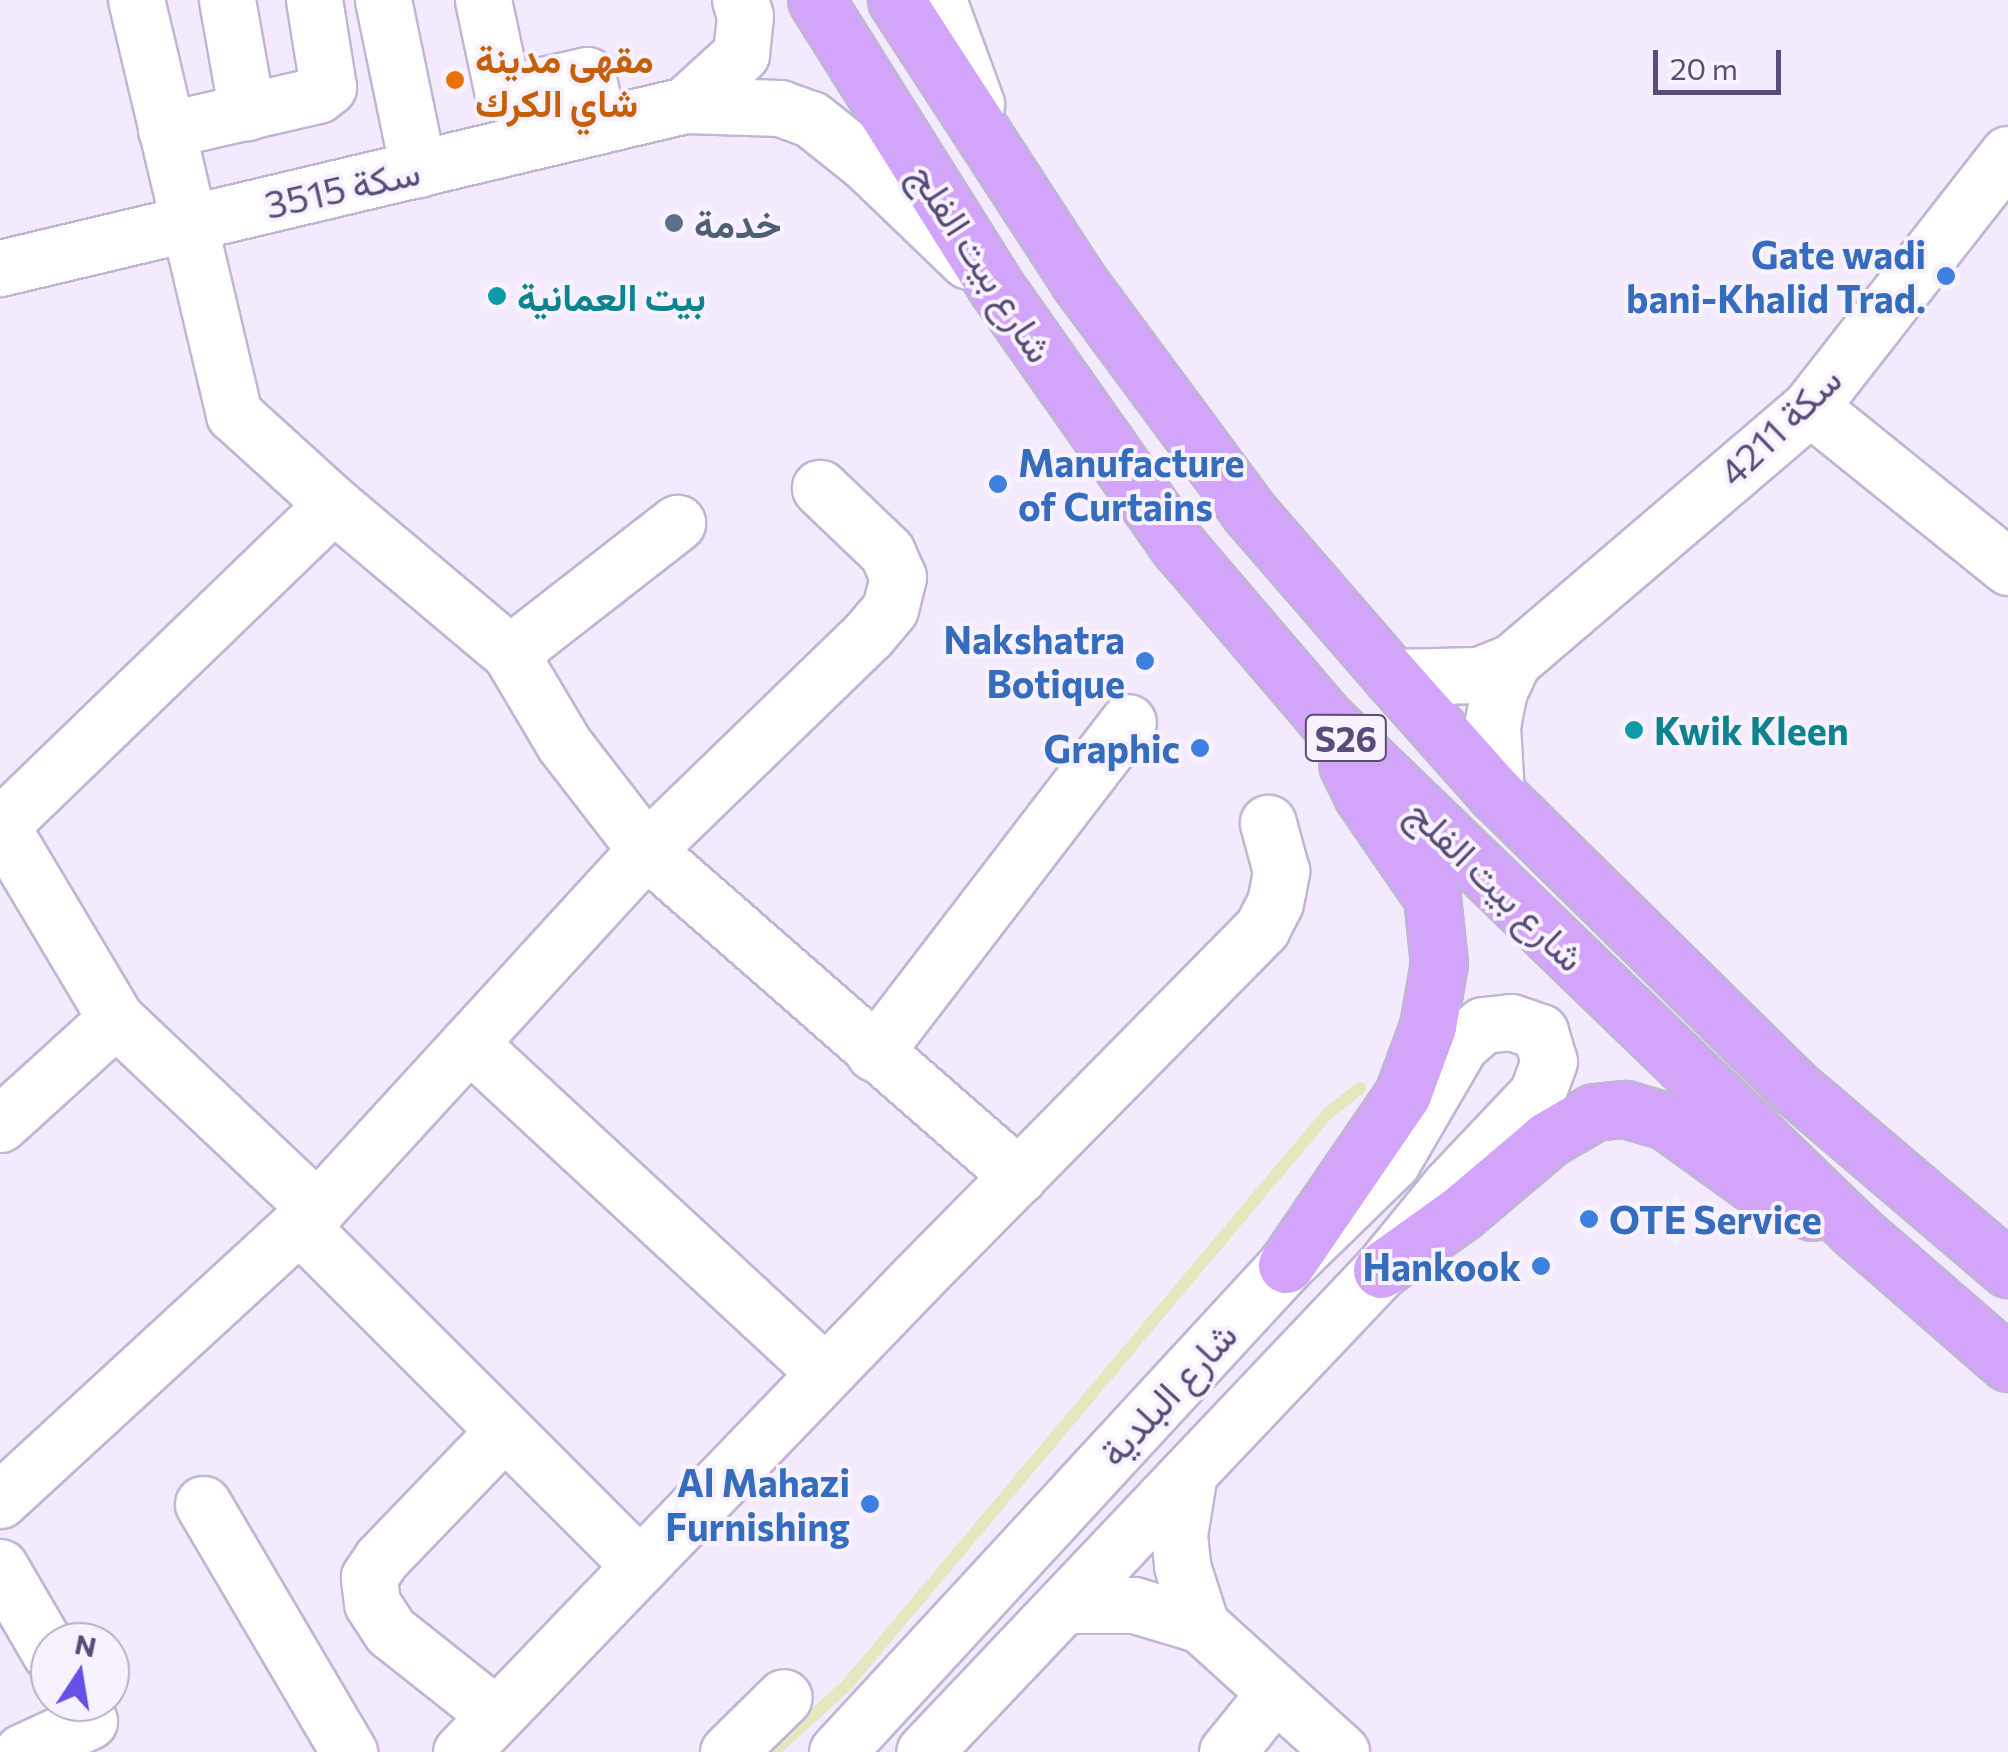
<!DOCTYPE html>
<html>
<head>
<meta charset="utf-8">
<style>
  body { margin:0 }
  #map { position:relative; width:2008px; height:1752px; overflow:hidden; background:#f4eafd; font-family:Commissioner,Vazirmatn,sans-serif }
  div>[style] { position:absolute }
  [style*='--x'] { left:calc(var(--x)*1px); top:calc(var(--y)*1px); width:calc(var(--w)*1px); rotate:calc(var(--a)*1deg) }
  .stream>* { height:12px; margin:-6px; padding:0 6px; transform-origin:6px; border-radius:6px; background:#e5e7be }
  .roads { filter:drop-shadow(2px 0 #c0b5d4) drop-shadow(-2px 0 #c0b5d4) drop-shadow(0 2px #c0b5d4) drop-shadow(0 -2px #c0b5d4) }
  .minor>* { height:55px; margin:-27.5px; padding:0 27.5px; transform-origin:27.5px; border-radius:27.5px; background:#fff }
  .major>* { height:55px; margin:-27.5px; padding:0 27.5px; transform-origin:27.5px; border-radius:27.5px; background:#d2a4fa }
  .dots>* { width:28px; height:28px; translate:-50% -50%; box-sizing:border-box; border:5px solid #f8f1ff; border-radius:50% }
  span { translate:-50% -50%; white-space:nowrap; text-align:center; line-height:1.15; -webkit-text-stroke:8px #f8f1ff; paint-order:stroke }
  .shield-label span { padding:2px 8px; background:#f8f1ff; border:2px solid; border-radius:8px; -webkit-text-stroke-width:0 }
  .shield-label { font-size:35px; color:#584d78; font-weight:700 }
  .food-label { font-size:38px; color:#c56008; font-weight:700 }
  .left { translate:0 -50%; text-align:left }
  .street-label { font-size:38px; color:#584d78 }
  .service-label { font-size:38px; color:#4e5e75; font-weight:700 }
  .shop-label { font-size:38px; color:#366cbe; font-weight:700 }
  .right { translate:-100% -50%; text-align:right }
  .culture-label { font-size:38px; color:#0d838f; font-weight:700 }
  .north { position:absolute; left:30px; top:1622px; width:100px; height:100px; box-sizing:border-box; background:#f8f1ff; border:2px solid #b8afc9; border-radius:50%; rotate:12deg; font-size:28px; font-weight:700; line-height:40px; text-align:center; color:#584d78 }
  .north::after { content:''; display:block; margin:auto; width:35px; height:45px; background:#6451e5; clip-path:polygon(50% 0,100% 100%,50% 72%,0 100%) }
  .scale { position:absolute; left:1653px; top:50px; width:128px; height:45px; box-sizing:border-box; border:5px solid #584d78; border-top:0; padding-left:12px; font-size:30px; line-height:35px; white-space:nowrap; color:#584d78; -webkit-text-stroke:8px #f8f1ff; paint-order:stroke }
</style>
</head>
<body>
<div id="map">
  <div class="stream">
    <i style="--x:773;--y:1752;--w:98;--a:-42.1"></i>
    <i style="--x:846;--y:1686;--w:747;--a:-49.94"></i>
    <i style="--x:1327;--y:1114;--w:42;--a:-38.2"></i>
  </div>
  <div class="roads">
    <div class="minor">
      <i style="--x:227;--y:0;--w:114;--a:79.9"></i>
      <i style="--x:383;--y:0;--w:173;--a:78.3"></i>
      <i style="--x:483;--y:0;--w:96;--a:78"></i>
      <i style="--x:503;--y:94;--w:86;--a:-12.7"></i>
      <i style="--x:587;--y:75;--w:52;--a:76.8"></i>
      <i style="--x:938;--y:0;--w:111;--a:69.9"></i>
      <i style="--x:685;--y:105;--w:76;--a:-42.3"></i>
      <i style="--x:741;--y:54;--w:38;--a:-84"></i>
      <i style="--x:745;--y:16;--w:17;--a:-107"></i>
      <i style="--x:166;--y:130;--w:156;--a:-13"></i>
      <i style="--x:318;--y:95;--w:13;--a:-39"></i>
      <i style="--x:328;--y:87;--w:88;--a:-99.1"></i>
      <i style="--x:0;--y:268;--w:704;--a:-13.38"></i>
      <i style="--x:685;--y:105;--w:95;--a:1.8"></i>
      <i style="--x:780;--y:108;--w:33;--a:20"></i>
      <i style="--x:811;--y:119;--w:70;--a:38.7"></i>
      <i style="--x:866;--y:163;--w:141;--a:43.9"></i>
      <i style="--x:1810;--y:407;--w:255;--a:38.9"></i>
      <i style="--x:333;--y:504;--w:231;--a:40.1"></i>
      <i style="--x:510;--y:653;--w:106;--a:59.3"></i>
      <i style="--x:564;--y:744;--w:134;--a:52.3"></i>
      <i style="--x:646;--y:850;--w:495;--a:41.2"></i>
      <i style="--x:510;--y:653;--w:212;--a:-37.9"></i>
      <i style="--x:1392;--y:677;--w:87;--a:-1.3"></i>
      <i style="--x:1479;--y:675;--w:37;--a:-22"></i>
      <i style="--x:1513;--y:661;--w:391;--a:-40.5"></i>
      <i style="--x:1810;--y:407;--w:321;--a:-52"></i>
      <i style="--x:1496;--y:794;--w:68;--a:-93.4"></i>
      <i style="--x:1492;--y:726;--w:36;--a:-79"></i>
      <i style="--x:1499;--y:691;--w:33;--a:-65"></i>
      <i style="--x:0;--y:826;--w:463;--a:-44"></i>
      <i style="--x:333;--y:504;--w:134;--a:-137.7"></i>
      <i style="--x:234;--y:414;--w:425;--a:-103.3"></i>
      <i style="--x:116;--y:1019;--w:277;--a:43.4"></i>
      <i style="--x:317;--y:1209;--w:487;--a:-47.5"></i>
      <i style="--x:646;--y:850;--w:309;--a:-44.1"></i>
      <i style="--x:868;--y:635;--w:34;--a:-50"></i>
      <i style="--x:890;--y:609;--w:33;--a:-76"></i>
      <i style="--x:898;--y:577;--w:27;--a:-114"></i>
      <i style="--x:887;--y:552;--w:93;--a:-136.3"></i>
      <i style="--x:469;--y:1043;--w:485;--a:42.8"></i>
      <i style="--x:874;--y:1053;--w:417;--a:-52.5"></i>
      <i style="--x:0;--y:1124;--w:156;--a:-42.2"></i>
      <i style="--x:116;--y:1019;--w:225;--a:-120.8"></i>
      <i style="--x:299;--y:1225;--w:482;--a:45"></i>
      <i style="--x:1189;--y:1473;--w:63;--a:99.2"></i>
      <i style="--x:1179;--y:1535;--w:31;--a:84"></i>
      <i style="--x:1182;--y:1566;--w:62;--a:72.1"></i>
      <i style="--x:0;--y:1500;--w:430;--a:-42.6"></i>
      <i style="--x:203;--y:1504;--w:288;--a:59.5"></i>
      <i style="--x:0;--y:1567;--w:99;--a:59.8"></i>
      <i style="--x:1064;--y:1605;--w:70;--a:0"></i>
      <i style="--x:1134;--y:1605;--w:70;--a:16.6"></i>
      <i style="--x:1201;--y:1625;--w:189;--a:42.2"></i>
      <i style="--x:496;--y:1715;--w:135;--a:-141.6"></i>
      <i style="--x:390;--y:1631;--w:33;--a:-123"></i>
      <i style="--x:372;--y:1603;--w:26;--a:-97"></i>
      <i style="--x:369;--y:1577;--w:22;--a:-56"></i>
      <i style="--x:381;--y:1559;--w:178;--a:-46.1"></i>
      <i style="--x:22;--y:1752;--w:74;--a:-24.8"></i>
      <i style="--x:461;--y:1752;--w:659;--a:-46.11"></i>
      <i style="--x:918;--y:1277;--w:490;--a:-45.4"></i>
      <i style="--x:1262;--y:928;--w:28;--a:-63"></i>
      <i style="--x:1275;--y:903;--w:33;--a:-79"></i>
      <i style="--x:1281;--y:871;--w:50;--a:-105.2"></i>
      <i style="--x:728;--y:1752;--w:78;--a:-44.5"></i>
      <i style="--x:837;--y:1752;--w:662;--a:-47.32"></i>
      <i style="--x:1286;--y:1265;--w:148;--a:-44.2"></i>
      <i style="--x:1392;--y:1162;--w:135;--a:-59.8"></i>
      <i style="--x:1460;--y:1045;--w:30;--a:-41"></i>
      <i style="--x:1483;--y:1025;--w:28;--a:-6"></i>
      <i style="--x:1511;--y:1022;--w:31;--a:19"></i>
      <i style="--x:1540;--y:1032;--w:30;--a:73"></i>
      <i style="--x:1549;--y:1061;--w:35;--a:110"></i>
      <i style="--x:1537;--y:1094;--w:128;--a:133.4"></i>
      <i style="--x:1449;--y:1187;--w:107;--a:129.3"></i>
      <i style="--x:1381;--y:1270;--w:664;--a:133.47"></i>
      <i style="--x:1227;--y:1752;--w:76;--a:-50.9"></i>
    </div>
    <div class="major">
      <i style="--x:816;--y:0;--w:339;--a:57.9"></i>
      <i style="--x:996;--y:287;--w:318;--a:54.9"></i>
      <i style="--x:1179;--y:547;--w:223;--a:49.5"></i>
      <i style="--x:1324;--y:717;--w:740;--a:44.01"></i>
      <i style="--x:1856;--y:1231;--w:201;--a:41"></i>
      <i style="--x:896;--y:0;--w:336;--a:57"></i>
      <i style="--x:1079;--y:282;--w:286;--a:53.5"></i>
      <i style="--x:1249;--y:512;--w:218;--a:49.1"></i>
      <i style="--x:1392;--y:677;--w:157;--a:48.4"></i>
      <i style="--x:1496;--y:794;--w:418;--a:44.5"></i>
      <i style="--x:1794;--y:1087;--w:281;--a:40.4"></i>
      <i style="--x:1286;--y:1265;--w:207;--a:-55.6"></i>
      <i style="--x:1403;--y:1094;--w:72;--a:-69.8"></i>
      <i style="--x:1428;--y:1026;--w:64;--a:-80.1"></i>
      <i style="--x:1439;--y:963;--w:66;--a:-96.1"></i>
      <i style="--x:1432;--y:897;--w:124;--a:-124.5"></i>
      <i style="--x:1362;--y:795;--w:34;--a:-116"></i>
      <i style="--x:1381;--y:1270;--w:100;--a:-35.6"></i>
      <i style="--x:1462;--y:1212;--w:113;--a:-40.3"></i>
      <i style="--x:1548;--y:1139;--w:53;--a:-30.4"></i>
      <i style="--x:1594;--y:1112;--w:31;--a:-6"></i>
      <i style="--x:1625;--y:1109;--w:43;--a:16.3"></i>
      <i style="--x:1666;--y:1121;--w:115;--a:35.8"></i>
      <i style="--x:1759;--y:1188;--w:58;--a:24.4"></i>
    </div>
  </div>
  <div class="dots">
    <i style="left:455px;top:80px;background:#e8710a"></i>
    <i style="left:674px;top:223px;background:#5c6f8a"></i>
    <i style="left:1946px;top:276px;background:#3f7fe0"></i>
    <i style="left:497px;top:296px;background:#0f9aa8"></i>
    <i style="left:998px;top:484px;background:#3f7fe0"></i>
    <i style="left:1145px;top:661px;background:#3f7fe0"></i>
    <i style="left:1634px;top:730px;background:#0f9aa8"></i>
    <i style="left:1200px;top:748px;background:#3f7fe0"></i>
    <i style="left:1589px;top:1219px;background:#3f7fe0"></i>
    <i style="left:1541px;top:1266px;background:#3f7fe0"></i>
    <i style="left:870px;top:1504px;background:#3f7fe0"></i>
  </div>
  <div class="shield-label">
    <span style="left:1346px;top:738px">S26</span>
  </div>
  <div class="food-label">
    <span class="left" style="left:475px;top:80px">مقهى مدينة<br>شاي الكرك</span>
  </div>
  <div class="street-label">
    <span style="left:342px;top:187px;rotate:-13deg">سكة 3515</span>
    <span style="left:983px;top:262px;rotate:57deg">شارع بيت الفلج</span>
    <span style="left:1779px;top:425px;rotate:-44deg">سكة 4211</span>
    <span style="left:1497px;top:884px;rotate:44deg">شارع بيت الفلج</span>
    <span style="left:1167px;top:1393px;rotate:-47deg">شارع البلدية</span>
  </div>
  <div class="service-label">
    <span class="left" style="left:694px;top:223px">خدمة</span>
  </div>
  <div class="shop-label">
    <span class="right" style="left:1926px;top:276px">Gate wadi<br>bani-Khalid Trad.</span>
    <span class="left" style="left:1018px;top:484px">Manufacture<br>of Curtains</span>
    <span class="right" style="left:1125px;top:661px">Nakshatra<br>Botique</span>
    <span class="right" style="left:1180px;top:748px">Graphic</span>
    <span class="left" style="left:1609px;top:1219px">OTE Service</span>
    <span class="right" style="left:1521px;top:1266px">Hankook</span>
    <span class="right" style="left:850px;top:1504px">Al Mahazi<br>Furnishing</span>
  </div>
  <div class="culture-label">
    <span class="left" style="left:517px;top:296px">بيت العمانية</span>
    <span class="left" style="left:1654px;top:730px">Kwik Kleen</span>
  </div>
  <div class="north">N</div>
  <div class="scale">20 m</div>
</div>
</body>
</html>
